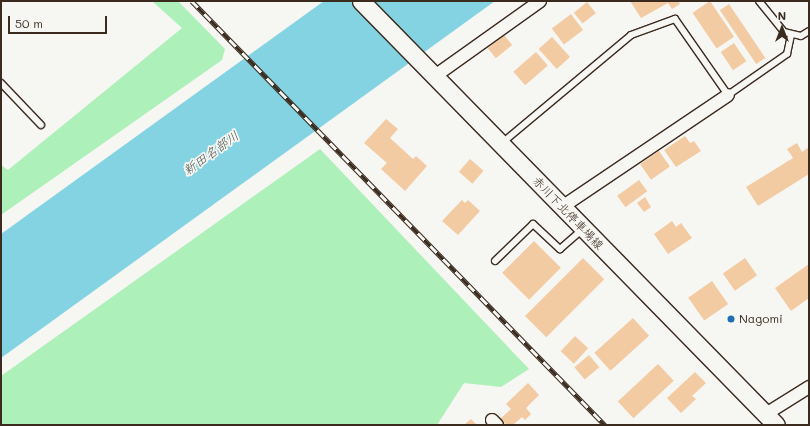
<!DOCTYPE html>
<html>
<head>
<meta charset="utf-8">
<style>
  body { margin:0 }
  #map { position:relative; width:810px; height:426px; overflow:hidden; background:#f6f6f2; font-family:Mali,"Klee One",sans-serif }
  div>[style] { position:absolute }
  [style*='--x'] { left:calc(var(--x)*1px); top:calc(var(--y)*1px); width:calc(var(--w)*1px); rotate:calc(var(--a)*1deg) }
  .green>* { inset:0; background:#aef0b9 }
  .water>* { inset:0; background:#84d3e2 }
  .building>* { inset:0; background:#f3cba3; transform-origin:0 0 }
  .roads { filter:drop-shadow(1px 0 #3b2a1e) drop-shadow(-1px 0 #3b2a1e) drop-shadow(0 1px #3b2a1e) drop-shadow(0 -1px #3b2a1e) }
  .service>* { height:6px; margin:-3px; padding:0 3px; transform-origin:3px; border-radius:3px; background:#f6f6f2 }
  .minor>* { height:12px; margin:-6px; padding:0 6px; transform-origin:6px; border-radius:6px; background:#f6f6f2 }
  .secondary>* { height:17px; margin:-8.5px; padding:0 8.5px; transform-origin:8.5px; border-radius:8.5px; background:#f6f6f2 }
  .rail>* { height:4.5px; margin-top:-2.25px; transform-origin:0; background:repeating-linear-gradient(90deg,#f6f6f2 0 9px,#3b2a1e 0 18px); box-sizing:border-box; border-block:1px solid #3b2a1e }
  .dots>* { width:11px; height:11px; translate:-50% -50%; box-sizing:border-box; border:2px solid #f6f6f2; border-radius:50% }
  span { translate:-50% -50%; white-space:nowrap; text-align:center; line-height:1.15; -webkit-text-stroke:3.5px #f6f6f2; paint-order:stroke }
  .street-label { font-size:12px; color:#3b2a1e }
  .poi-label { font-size:12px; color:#3b2a1e }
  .left { translate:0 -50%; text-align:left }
  .water-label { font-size:13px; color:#4d544f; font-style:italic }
  .frame { position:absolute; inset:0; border:2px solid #3b2a1e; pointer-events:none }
  .north { position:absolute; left:762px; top:8px; width:40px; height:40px; -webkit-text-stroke:3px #f6f6f2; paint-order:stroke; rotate:0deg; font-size:11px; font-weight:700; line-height:16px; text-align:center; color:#3b2a1e }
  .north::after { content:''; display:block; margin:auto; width:14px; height:18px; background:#3b2a1e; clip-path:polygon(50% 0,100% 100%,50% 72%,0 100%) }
  .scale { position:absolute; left:8px; top:16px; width:99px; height:18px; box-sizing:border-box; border:2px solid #3b2a1e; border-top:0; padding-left:5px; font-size:12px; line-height:14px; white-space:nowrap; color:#3b2a1e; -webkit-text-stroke:3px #f6f6f2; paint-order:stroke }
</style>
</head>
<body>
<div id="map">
  <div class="green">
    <i style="clip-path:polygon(152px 1px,178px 1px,225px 49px,222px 60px,1px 215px,1px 165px,8px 170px,182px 28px)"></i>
    <i style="clip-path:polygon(320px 149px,529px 369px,501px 387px,464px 383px,437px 425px,1px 425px,1px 376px)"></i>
  </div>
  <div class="water">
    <i style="clip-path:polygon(324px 1px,495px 1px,1px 358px,1px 234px)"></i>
  </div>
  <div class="building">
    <i style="clip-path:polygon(630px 1px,678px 1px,680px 4px,672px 9px,668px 3px,641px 18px)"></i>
    <i style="left:710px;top:1px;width:43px;height:21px;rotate:56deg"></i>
    <i style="left:587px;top:2px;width:14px;height:17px;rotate:51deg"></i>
    <i style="left:729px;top:4px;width:65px;height:11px;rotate:56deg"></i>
    <i style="left:571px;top:14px;width:20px;height:24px;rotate:53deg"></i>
    <i style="left:504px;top:35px;width:13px;height:21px;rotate:51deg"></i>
    <i style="left:552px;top:37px;width:27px;height:18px;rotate:48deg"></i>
    <i style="left:734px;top:43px;width:22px;height:16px;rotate:56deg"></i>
    <i style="left:536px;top:52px;width:18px;height:30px;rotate:49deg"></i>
    <i style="clip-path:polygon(386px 119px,398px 129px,390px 138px,413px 159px,416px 156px,427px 166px,405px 191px,381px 169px,387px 163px,364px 143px)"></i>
    <i style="clip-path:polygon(685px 136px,690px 143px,694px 141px,701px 151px,676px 167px,664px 150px)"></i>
    <i style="clip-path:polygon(797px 143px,802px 152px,809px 147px,809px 174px,758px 206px,746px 187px,793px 158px,787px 149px)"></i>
    <i style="left:659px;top:151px;width:19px;height:23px;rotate:55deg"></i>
    <i style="left:470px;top:159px;width:18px;height:17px;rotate:41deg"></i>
    <i style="left:639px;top:180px;width:14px;height:27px;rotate:54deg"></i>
    <i style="clip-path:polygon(645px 197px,651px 207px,644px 212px,637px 203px)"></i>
    <i style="clip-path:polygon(462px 200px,465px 203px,468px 200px,480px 211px,458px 235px,442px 221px)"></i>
    <i style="clip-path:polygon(672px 221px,676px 227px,681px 223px,692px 238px,668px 254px,654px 234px)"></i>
    <i style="left:534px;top:241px;width:38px;height:45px;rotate:45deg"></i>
    <i style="left:583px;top:258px;width:30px;height:82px;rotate:45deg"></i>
    <i style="left:745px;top:258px;width:21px;height:27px;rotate:55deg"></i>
    <i style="clip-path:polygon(809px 264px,809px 298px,791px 311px,775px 288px)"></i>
    <i style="left:712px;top:281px;width:28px;height:29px;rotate:55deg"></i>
    <i style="left:633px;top:318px;width:24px;height:52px;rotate:48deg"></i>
    <i style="left:575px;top:336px;width:18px;height:21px;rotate:43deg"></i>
    <i style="left:589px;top:355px;width:16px;height:19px;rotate:50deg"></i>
    <i style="left:658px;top:364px;width:23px;height:55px;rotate:47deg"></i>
    <i style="clip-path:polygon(695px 372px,706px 383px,692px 396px,696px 399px,681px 413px,667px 398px)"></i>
    <i style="clip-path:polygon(528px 383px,539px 395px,526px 408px,531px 414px,525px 420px,522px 417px,513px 425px,506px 425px,500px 419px,511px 409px,506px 404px)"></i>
    <i style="clip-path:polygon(471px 419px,477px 425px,464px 425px)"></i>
  </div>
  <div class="roads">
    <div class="service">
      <i style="--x:759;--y:1;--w:40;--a:51"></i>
      <i style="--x:784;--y:32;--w:17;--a:13"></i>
      <i style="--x:801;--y:36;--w:9;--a:-32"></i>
      <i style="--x:1;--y:83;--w:58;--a:46.4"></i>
      <i style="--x:502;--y:143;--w:168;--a:-39.9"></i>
      <i style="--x:631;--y:35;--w:47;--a:-20"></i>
      <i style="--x:675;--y:19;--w:93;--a:55.1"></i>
      <i style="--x:728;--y:95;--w:72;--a:-34.8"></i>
      <i style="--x:787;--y:54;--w:19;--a:-78"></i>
      <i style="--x:495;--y:261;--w:53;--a:-44.2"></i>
      <i style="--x:533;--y:224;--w:37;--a:43"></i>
      <i style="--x:560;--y:249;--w:30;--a:-41"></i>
    </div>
    <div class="minor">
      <i style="--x:435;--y:76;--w:129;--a:-35.5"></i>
      <i style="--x:562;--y:207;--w:200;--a:-34"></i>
      <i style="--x:766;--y:414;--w:51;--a:-32.1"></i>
      <i style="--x:492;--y:420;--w:7;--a:45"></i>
    </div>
    <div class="secondary">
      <i style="--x:361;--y:1;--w:593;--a:45.61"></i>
    </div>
  </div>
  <div class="rail">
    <i style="--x:192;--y:1;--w:592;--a:45.75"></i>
  </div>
  <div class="dots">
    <i style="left:731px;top:319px;background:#1f6fb2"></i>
  </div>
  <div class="street-label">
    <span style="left:568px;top:213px;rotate:46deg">赤川下北停車場線</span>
  </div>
  <div class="poi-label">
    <span class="left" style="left:739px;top:319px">Nagomi</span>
  </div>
  <div class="water-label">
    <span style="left:211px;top:153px;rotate:-36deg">新田名部川</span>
  </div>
  <div class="frame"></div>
  <div class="north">N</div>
  <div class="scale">50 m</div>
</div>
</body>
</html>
